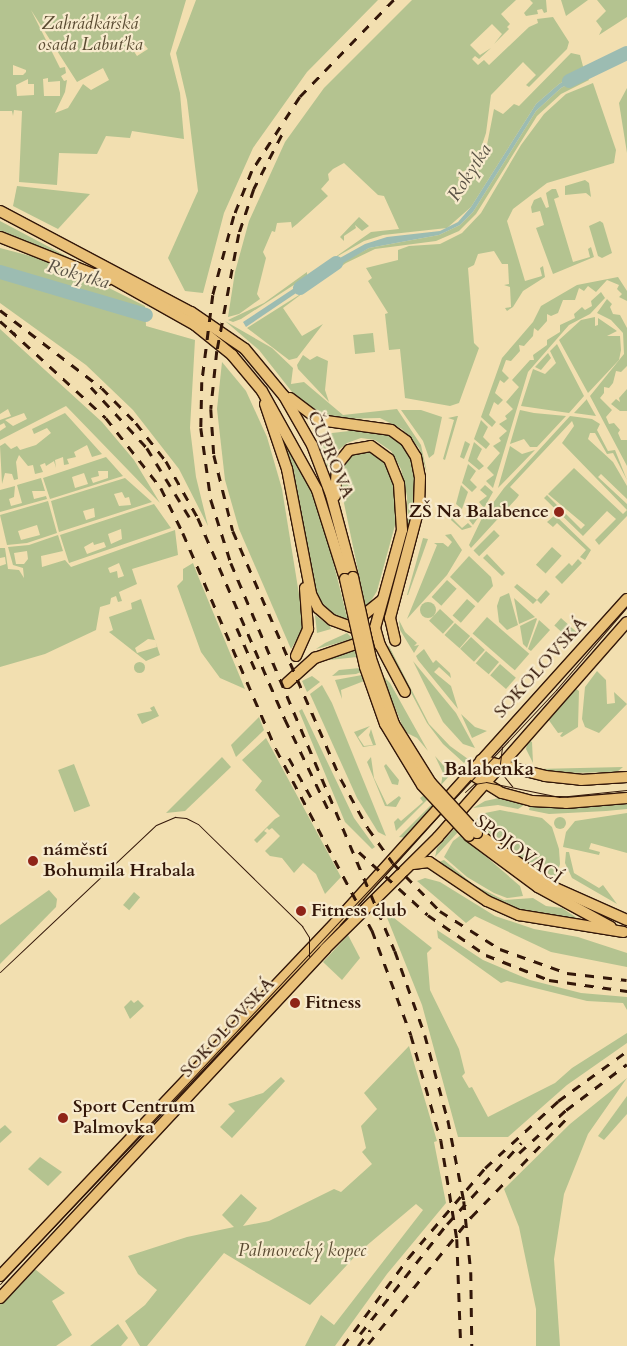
<!DOCTYPE html>
<html>
<head>
<meta charset="utf-8">
<style>
  body { margin:0 }
  #map { position:relative; width:627px; height:1346px; overflow:hidden; background:#f2dfb0; font-family:Cardo,serif }
  div>[style] { position:absolute }
  [style*='--x'] { left:calc(var(--x)*1px); top:calc(var(--y)*1px); width:calc(var(--w)*1px); rotate:calc(var(--a)*1deg) }
  .green>* { inset:0; background:#b4c390; transform-origin:0 0 }
  .round { border-radius:50% }
  .water>* { inset:0; background:#9cbcb2 }
  .river>* { height:14px; margin:-7px; padding:0 7px; transform-origin:7px; border-radius:7px; background:#9cbcb2 }
  .roads { filter:drop-shadow(1px 0 #331709) drop-shadow(-1px 0 #331709) drop-shadow(0 1px #331709) drop-shadow(0 -1px #331709) }
  .major>* { height:10px; margin:-5px; padding:0 5px; transform-origin:5px; border-radius:5px; background:#e9c078 }
  .tram>* { height:1px; margin:-0.5px; padding:0 0.5px; transform-origin:0.5px; border-radius:0.5px; background:#331709 }
  .rail>* { height:2.5px; margin-top:-1.25px; transform-origin:0; background:repeating-linear-gradient(90deg,#331709 0 9px,transparent 0 18px) }
  .bridges { filter:drop-shadow(1px 0 #331709) drop-shadow(-1px 0 #331709) drop-shadow(0 1px #331709) drop-shadow(0 -1px #331709) }
  .major-bridge>* { height:10px; margin:-5px; padding:0 5px; transform-origin:5px; border-radius:5px; background:#e9c078 }
  .dots>* { width:14px; height:14px; translate:-50% -50%; box-sizing:border-box; border:2px solid #f7eacc; border-radius:50% }
  span { translate:-50% -50%; white-space:nowrap; text-align:center; line-height:1.15; -webkit-text-stroke:4.5px #f7eacc; paint-order:stroke }
  .park-label { font-size:18px; color:#5a4b32; font-style:italic }
  .street-label { font-size:18px; color:#331709 }
  .poi-label { font-size:18px; color:#331709; font-weight:700 }
  .right { translate:-100% -50%; text-align:right }
  .left { translate:0 -50%; text-align:left }
  .water-label { font-size:19px; color:#585144; font-style:italic }
  .neighbourhood-label { font-size:19px; color:#331709; font-weight:700 }
</style>
</head>
<body>
<div id="map">
  <div class="green">
    <i style="clip-path:polygon(evenodd,0 0,186px 0,170px 54px,180px 93px,184px 139px,132px 131px,130px 138px,106px 136px,97px 154px,59px 153px,57px 185px,19px 182px,22px 111px,14px 110px,13px 116px,12px 111px,0 111px,0 0,31px 10px,77px 82px,103px 68px,109px 80px,91px 90px,83px 84px,68px 108px,55px 113px,65px 92px,67px 80px,64px 81px,61px 76px,66px 73px,65px 67px,60px 68px,31px 10px,0 0,143px 43px,148px 49px,137px 56px,133px 50px,143px 43px,0 0,13px 65px,26px 70px,26px 72px,23px 75px,13px 75px,13px 65px,0 0,48px 78px,48px 82px,60px 81px,60px 96px,44px 96px,43px 79px,48px 78px,0 0,28px 79px,28px 84px,34px 84px,34px 95px,17px 96px,16px 85px,28px 79px)"></i>
    <i style="clip-path:polygon(196px 0,378px 0,307px 72px,253px 148px,224px 213px,203px 293px,185px 291px,168px 258px,198px 191px,187px 100px,176px 53px)"></i>
    <i style="clip-path:polygon(412px 0,516px 0,501px 14px,510px 24px,507px 27px,509px 29px,494px 44px,502px 34px,492px 24px,470px 45px,480px 55px,491px 48px,479px 59px,475px 56px,472px 59px,478px 65px,484px 60px,489px 65px,529px 27px,538px 23px,537px 19px,553px 17px,569px 42px,567px 49px,529px 87px,526px 85px,536px 75px,523px 62px,491px 95px,486px 133px,479px 154px,469px 174px,463px 171px,458px 179px,464px 183px,460px 191px,465px 194px,487px 145px,494px 109px,503px 114px,514px 104px,519px 106px,571px 53px,580px 55px,584px 70px,559px 84px,536px 104px,471px 207px,447px 228px,383px 235px,364px 241px,331px 260px,371px 232px,399px 229px,384px 196px,378px 195px,344px 163px,333px 169px,328px 174px,329px 180px,321px 189px,328px 196px,297px 224px,292px 228px,291px 222px,277px 223px,275px 232px,272px 231px,263px 252px,266px 258px,257px 294px,260px 299px,239px 314px,228px 317px,235px 272px,249px 221px,285px 142px,324px 88px)"></i>
    <i style="clip-path:polygon(530px 0,546px 0,547px 12px,544px 13px,542px 9px,537px 10px,538px 14px,526px 16px,524px 13px,533px 3px)"></i>
    <i style="clip-path:polygon(561px 0,588px 0,566px 16px)"></i>
    <i style="clip-path:polygon(597px 0,627px 0,627px 17px,599px 35px,602px 29px,596px 21px,606px 11px)"></i>
    <i style="clip-path:polygon(586px 75px,589px 80px,561px 94px,537px 116px,476px 214px,459px 231px,436px 241px,375px 249px,346px 263px,322px 280px,321px 276px,335px 266px,369px 248px,439px 235px,460px 225px,473px 212px,536px 111px,561px 88px)"></i>
    <i style="clip-path:polygon(593px 83px,616px 150px,614px 163px,547px 183px,513px 209px,507px 221px,525px 281px,542px 276px,540px 268px,543px 266px,545px 277px,523px 291px,513px 307px,507px 311px,505px 308px,511px 307px,510px 287px,504px 285px,509px 284px,508px 264px,502px 264px,494px 251px,478px 254px,474px 265px,468px 268px,474px 343px,479px 348px,459px 403px,450px 406px,405px 398px,400px 349px,389px 350px,385px 314px,388px 313px,368px 281px,372px 278px,366px 268px,398px 260px,398px 250px,409px 246px,440px 244px,462px 233px,481px 213px,521px 145px,544px 114px,566px 94px)"></i>
    <i style="clip-path:polygon(627px 88px,627px 153px,619px 103px)"></i>
    <i style="clip-path:polygon(585px 180px,589px 183px,591px 197px,586px 193px,565px 195px,565px 186px)"></i>
    <i style="clip-path:polygon(17px 186px,90px 194px,58px 229px,13px 206px)"></i>
    <i style="clip-path:polygon(552px 189px,556px 189px,559px 197px,554px 199px,573px 262px,590px 257px,588px 249px,591px 247px,594px 257px,553px 274px,536px 228px,544px 225px,540px 211px,532px 213px,531px 207px,534px 200px,541px 197px,546px 208px,549px 207px,546px 193px)"></i>
    <i style="clip-path:polygon(359px 217px,369px 226px,362px 231px,355px 225px,356px 228px,344px 236px,344px 241px,340px 237px)"></i>
    <i style="clip-path:polygon(0 221px,68px 257px,67px 258px,0 232px)"></i>
    <i style="clip-path:polygon(600px 221px,603px 223px,612px 253px,602px 258px,598px 256px,589px 226px)"></i>
    <i style="clip-path:polygon(0 248px,42px 259px,97px 282px,145px 306px,146px 326px,195px 340px,190px 428px,196px 477px,208px 526px,179px 469px,133px 410px,86px 365px,0 303px)"></i>
    <i style="clip-path:polygon(307px 272px,307px 276px,300px 281px,241px 319px,233px 322px,228px 320px,264px 303px)"></i>
    <i style="clip-path:polygon(618px 277px,627px 291px,627px 301px,619px 297px,622px 294px,617px 289px,619px 285px,607px 280px,596px 292px,588px 286px,584px 291px,579px 288px,575px 300px,563px 300px,558px 313px,551px 316px,547px 314px,547px 321px,538px 331px,534px 328px,533px 336px,524px 346px,519px 345px,520px 351px,511px 361px,506px 360px,502px 371px,509px 378px,504px 383px,500px 380px,495px 393px,503px 400px,498px 405px,494px 402px,489px 415px,496px 422px,492px 427px,481px 417px,502px 358px,533px 322px,541px 306px,577px 285px)"></i>
    <i style="clip-path:polygon(307px 290px,283px 308px,302px 336px,323px 324px,297px 358px,289px 360px,247px 328px)"></i>
    <i style="clip-path:polygon(601px 292px,605px 298px,590px 314px,569px 325px,528px 372px,493px 488px,486px 481px,494px 475px,487px 468px,500px 453px,493px 446px,501px 441px,499px 438px,507px 431px,499px 424px,507px 419px,505px 416px,513px 409px,506px 402px,519px 387px,512px 380px,530px 360px,534px 360px,533px 355px,547px 345px,547px 340px,560px 332px,560px 325px,575px 318px,574px 314px,582px 307px,585px 310px,592px 306px,591px 301px)"></i>
    <i style="clip-path:polygon(607px 299px,612px 304px,610px 307px,613px 314px,620px 315px,627px 328px,627px 366px,621px 372px,616px 371px,613px 383px,609px 388px,604px 387px,604px 393px,600px 398px,612px 410px,606px 417px,609px 424px,614px 423px,620px 430px,618px 433px,621px 440px,627px 440px,627px 466px,590px 396px,624px 354px,623px 333px,611px 320px,597px 313px)"></i>
    <i style="clip-path:polygon(595px 317px,595px 326px,598px 325px,598px 318px,617px 331px,607px 336px,620px 336px,621px 350px,619px 360px,588px 393px,559px 340px,581px 320px)"></i>
    <i style="clip-path:polygon(225px 321px,272px 348px,293px 368px,291px 384px,304px 382px,343px 415px,397px 409px,421px 445px,427px 473px,419px 448px,402px 429px,380px 418px,338px 419px,318px 414px,296px 397px,259px 350px)"></i>
    <i style="clip-path:polygon(evenodd,0 329px,102px 422px,134px 460px,160px 503px,66px 406px,0 440px,0 431px,6px 427px,4px 423px,0 425px,0 420px,11px 416px,8px 409px,0 414px,0 329px,24px 413px,27px 419px,13px 426px,5px 420px,24px 413px)"></i>
    <i style="left:373px;top:333px;width:19px;height:20px;rotate:84deg"></i>
    <i style="clip-path:polygon(557px 344px,584px 396px,569px 413px,521px 406px,533px 369px,545px 374px,556px 363px,550px 351px)"></i>
    <i style="clip-path:polygon(548px 353px,551px 358px,541px 370px,535px 367px)"></i>
    <i style="clip-path:polygon(303px 355px,310px 360px,317px 356px,328px 361px,325px 390px,329px 402px,298px 369px,297px 365px)"></i>
    <i style="clip-path:polygon(222px 362px,246px 391px,267px 437px,282px 489px,303px 619px,302px 631px,291px 649px,239px 529px,225px 480px,217px 409px)"></i>
    <i style="clip-path:polygon(627px 389px,627px 411px,620px 411px,611px 404px,616px 399px,620px 402px,619px 398px)"></i>
    <i style="clip-path:polygon(587px 399px,587px 400px,596px 416px,574px 413px)"></i>
    <i style="clip-path:polygon(401px 410px,421px 410px,442px 417px,434px 454px,429px 458px,423px 441px)"></i>
    <i style="clip-path:polygon(520px 410px,534px 413px,566px 416px,537px 447px,530px 447px,524px 439px,510px 444px)"></i>
    <i style="clip-path:polygon(65px 413px,102px 454px,92px 457px,87px 445px,74px 452px,76px 457px,67px 459px,69px 464px,64px 465px,63px 457px,55px 460px,56px 468px,54px 461px,46px 466px,45px 463px,40px 465px,43px 472px,35px 474px,33px 465px,28px 466px,19px 455px,16px 462px,18px 479px,14px 480px,12px 474px,5px 473px,2px 484px,0 446px,5px 443px,11px 449px,17px 446px,20px 450px,36px 445px,51px 433px,47px 428px,34px 434px,32px 429px)"></i>
    <i style="clip-path:polygon(457px 416px,458px 416px,445px 460px,443px 459px,454px 420px,448px 418px)"></i>
    <i style="clip-path:polygon(570px 416px,592px 419px,600px 424px,597px 430px,608px 451px,615px 450px,627px 480px,613px 453px,607px 454px,595px 433px,590px 433px,588px 439px,613px 462px,627px 486px,627px 499px,601px 474px,598px 477px,627px 504px,627px 510px,562px 443px,574px 426px,572px 421px,510px 487px,519px 495px,517px 498px,471px 548px,469px 545px,482px 518px,504px 488px)"></i>
    <i style="clip-path:polygon(481px 420px,488px 427px,483px 437px,490px 444px,486px 449px,474px 439px)"></i>
    <i style="clip-path:polygon(367px 429px,389px 434px,399px 441px,411px 455px,415px 472px,412px 521px,388px 609px,384px 615px,408px 527px,407px 496px,401px 469px,391px 451px,375px 440px,361px 438px,347px 443px,335px 453px,327px 468px,317px 445px,332px 433px)"></i>
    <i style="clip-path:polygon(283px 436px,307px 477px,322px 517px,348px 621px,332px 613px,317px 597px)"></i>
    <i style="clip-path:polygon(465px 441px,470px 444px,464px 459px,460px 457px)"></i>
    <i style="clip-path:polygon(474px 442px,482px 449px,477px 459px,484px 466px,479px 470px,468px 461px)"></i>
    <i style="clip-path:polygon(510px 446px,522px 454px,535px 450px,498px 488px)"></i>
    <i style="clip-path:polygon(365px 451px,373px 453px,388px 466px,395px 488px,397px 518px,377px 591px,366px 609px,339px 479px,342px 465px,351px 456px)"></i>
    <i style="clip-path:polygon(evenodd,106px 457px,123px 476px,50px 499px,43px 478px,106px 457px,98px 471px,108px 471px,108px 478px,93px 483px,91px 478px,99px 476px,98px 471px,106px 457px,84px 473px,88px 484px,75px 488px,72px 477px,84px 473px)"></i>
    <i style="clip-path:polygon(468px 464px,476px 471px,470px 480px,477px 487px,472px 492px,462px 483px)"></i>
    <i style="clip-path:polygon(574px 468px,623px 514px,627px 510px,627px 516px,599px 545px,595px 540px,616px 519px,607px 511px,583px 536px,544px 498px,547px 495px,581px 529px,585px 525px,548px 494px)"></i>
    <i style="clip-path:polygon(41px 478px,45px 491px,32px 491px,34px 499px,46px 496px,47px 499px,0 512px,0 490px,15px 486px,14px 497px,9px 499px,11px 506px,22px 503px,17px 485px)"></i>
    <i style="clip-path:polygon(evenodd,125px 478px,152px 502px,59px 532px,51px 501px,125px 478px,122px 492px,125px 498px,129px 497px,131px 505px,119px 506px,114px 494px,122px 492px,125px 478px,94px 508px,95px 517px,86px 520px,83px 511px,94px 508px)"></i>
    <i style="clip-path:polygon(461px 485px,468px 492px,462px 509px,456px 504px)"></i>
    <i style="clip-path:polygon(485px 485px,493px 492px,484px 508px,479px 502px,487px 496px,480px 490px)"></i>
    <i style="clip-path:polygon(evenodd,48px 501px,57px 533px,27px 543px,7px 545px,0 515px,48px 501px,37px 525px,40px 535px,21px 540px,18px 531px,37px 525px)"></i>
    <i style="clip-path:polygon(evenodd,154px 504px,171px 528px,69px 563px,60px 535px,154px 504px,121px 529px,122px 539px,111px 544px,108px 534px,121px 529px,154px 504px,93px 542px,94px 545px,104px 542px,106px 547px,87px 554px,84px 547px,93px 542px)"></i>
    <i style="clip-path:polygon(478px 506px,483px 511px,473px 525px,469px 520px,476px 514px,473px 511px)"></i>
    <i style="clip-path:polygon(455px 507px,458px 510px,453px 519px,462px 528px,468px 523px,472px 527px,462px 530px,451px 520px)"></i>
    <i style="clip-path:polygon(555px 515px,591px 550px,585px 560px,580px 557px,586px 550px,557px 523px,553px 527px,547px 522px)"></i>
    <i style="clip-path:polygon(evenodd,175px 530px,178px 555px,132px 569px,137px 584px,119px 592px,122px 601px,118px 602px,116px 596px,111px 598px,110px 604px,100px 607px,96px 630px,45px 654px,0 667px,0 566px,6px 564px,5px 557px,0 558px,0 548px,5px 548px,8px 569px,19px 570px,24px 578px,23px 568px,13px 565px,8px 547px,29px 545px,58px 535px,63px 551px,41px 556px,42px 567px,65px 560px,71px 567px,175px 530px,27px 551px,28px 559px,24px 564px,16px 564px,14px 553px,27px 551px,175px 530px,119px 563px,124px 576px,118px 578px,117px 571px,110px 573px,108px 568px,119px 563px)"></i>
    <i style="left:494px;top:530px;width:8px;height:29px;rotate:45deg"></i>
    <i style="clip-path:polygon(451px 534px,462px 550px,447px 575px,407px 619px,437px 545px,434px 543px,443px 543px,448px 547px,452px 542px,445px 535px)"></i>
    <i style="clip-path:polygon(423px 538px,428px 539px,408px 595px,407px 595px)"></i>
    <i style="left:552px;top:547px;width:13px;height:24px;rotate:42deg"></i>
    <i style="clip-path:polygon(487px 554px,505px 573px,502px 576px,483px 558px)"></i>
    <i style="clip-path:polygon(469px 556px,491px 577px,493px 586px,478px 603px,450px 577px)"></i>
    <i style="clip-path:polygon(578px 559px,582px 563px,562px 584px,555px 577px,569px 563px,572px 566px)"></i>
    <i style="clip-path:polygon(193px 563px,198px 576px,245px 689px,220px 678px,201px 652px,177px 586px,183px 580px,183px 569px)"></i>
    <i style="left:447px;top:580px;width:13px;height:23px;rotate:42deg"></i>
    <i style="clip-path:polygon(517px 584px,537px 600px,546px 590px,550px 594px,541px 604px,537px 600px,533px 604px,514px 587px)"></i>
    <i style="clip-path:polygon(509px 593px,518px 625px,507px 630px,499px 622px,497px 606px,500px 597px)"></i>
    <i style="clip-path:polygon(514px 598px,535px 617px,519px 624px)"></i>
    <i style="clip-path:polygon(evenodd,141px 599px,160px 655px,146px 661px,109px 632px,113px 630px,109px 617px,132px 609px,131px 603px,141px 599px,148px 639px,155px 640px,157px 647px,137px 653px,135px 648px,148px 639px)"></i>
    <i style="left:467px;top:599px;width:11px;height:22px;rotate:41deg"></i>
    <i class="round" style="left:420px;top:602px;width:16px;height:16px"></i>
    <i style="left:440px;top:609px;width:19px;height:16px;rotate:43deg"></i>
    <i style="clip-path:polygon(315px 615px,330px 626px,331px 629px,317px 633px)"></i>
    <i style="left:487px;top:617px;width:56px;height:22px;rotate:41deg"></i>
    <i style="clip-path:polygon(536px 618px,537px 619px,527px 648px,523px 644px,520px 626px)"></i>
    <i style="left:561px;top:618px;width:25px;height:10px;rotate:42deg"></i>
    <i style="clip-path:polygon(399px 620px,405px 632px,417px 643px,414px 646px,419px 645px,414px 653px,400px 630px)"></i>
    <i style="clip-path:polygon(539px 620px,550px 630px,531px 651px,528px 649px)"></i>
    <i style="left:455px;top:623px;width:20px;height:16px;rotate:41deg"></i>
    <i style="clip-path:polygon(347px 633px,353px 639px,316px 649px,325px 643px)"></i>
    <i style="left:471px;top:637px;width:19px;height:16px;rotate:43deg"></i>
    <i style="clip-path:polygon(389px 646px,429px 724px,450px 746px,468px 759px,464px 763px,443px 744px,427px 723px,387px 647px)"></i>
    <i style="clip-path:polygon(424px 649px,433px 663px,436px 660px,450px 673px,451px 678px,439px 667px,434px 672px,451px 686px,458px 709px,418px 660px,416px 656px)"></i>
    <i style="clip-path:polygon(355px 650px,357px 657px,320px 661px,333px 656px)"></i>
    <i style="left:486px;top:651px;width:17px;height:16px;rotate:40deg"></i>
    <i style="clip-path:polygon(413px 661px,456px 713px,475px 748px,463px 744px,443px 722px)"></i>
    <i class="round" style="left:133.5px;top:661.5px;width:11px;height:11px"></i>
    <i style="left:500px;top:664px;width:21px;height:15px;rotate:41deg"></i>
    <i style="clip-path:polygon(360px 668px,361px 672px,356px 674px,332px 676px,339px 670px)"></i>
    <i style="clip-path:polygon(597px 671px,606px 680px,607px 704px,615px 703px,614px 692px,627px 704px,599px 733px,585px 727px,582px 719px,585px 687px)"></i>
    <i style="clip-path:polygon(381px 674px,390px 683px,428px 751px,417px 738px,405px 732px)"></i>
    <i style="clip-path:polygon(362px 675px,364px 681px,341px 690px,342px 699px,335px 680px)"></i>
    <i style="clip-path:polygon(312px 676px,320px 682px,307px 692px,302px 681px)"></i>
    <i style="clip-path:polygon(322px 685px,332px 703px,386px 836px,378px 832px,357px 798px,310px 694px)"></i>
    <i style="clip-path:polygon(575px 688px,579px 691px,578px 727px,562px 737px,560px 736px,563px 732px,558px 733px,548px 719px)"></i>
    <i style="clip-path:polygon(154px 706px,159px 716px,142px 724px,137px 714px,152px 711px,150px 708px)"></i>
    <i style="clip-path:polygon(302px 709px,354px 818px,375px 847px,372px 849px,345px 822px,299px 711px)"></i>
    <i style="clip-path:polygon(461px 714px,475px 727px,487px 731px,472px 738px)"></i>
    <i style="clip-path:polygon(259px 717px,264px 730px,236px 757px,231px 745px)"></i>
    <i style="clip-path:polygon(370px 726px,358px 737px,364px 746px,373px 745px,369px 735px,371px 729px,376px 745px,363px 747px,354px 732px)"></i>
    <i style="clip-path:polygon(266px 738px,341px 877px,325px 894px,316px 874px,303px 863px,294px 873px,282px 858px,270px 856px,265px 851px,280px 836px,272px 828px,269px 830px,267px 828px,264px 831px,267px 833px,257px 843px,254px 840px,275px 819px,280px 816px,255px 790px,262px 781px,242px 760px)"></i>
    <i style="clip-path:polygon(528px 740px,532px 742px,533px 763px,526px 749px)"></i>
    <i style="clip-path:polygon(435px 756px,451px 774px,441px 785px,443px 773px)"></i>
    <i style="clip-path:polygon(222px 757px,231px 767px,185px 811px,166px 813px)"></i>
    <i style="clip-path:polygon(371px 757px,374px 778px,387px 805px,399px 796px,401px 798px,396px 807px,385px 806px,367px 762px)"></i>
    <i style="left:74px;top:764px;width:45px;height:17px;rotate:69deg"></i>
    <i style="clip-path:polygon(386px 764px,399px 780px,398px 785px,392px 784px,384px 766px)"></i>
    <i style="clip-path:polygon(623px 767px,617px 772px,563px 773px,537px 769px)"></i>
    <i style="clip-path:polygon(424px 795px,428px 799px,396px 831px,394px 822px,398px 818px,401px 821px,423px 802px,420px 798px)"></i>
    <i style="clip-path:polygon(499px 798px,524px 805px,518px 809px,498px 805px,473px 808px,485px 801px)"></i>
    <i style="clip-path:polygon(627px 803px,627px 809px,606px 811px,549px 814px,529px 810px,530px 806px,560px 808px)"></i>
    <i style="clip-path:polygon(432px 804px,435px 808px,407px 838px,399px 837px)"></i>
    <i style="clip-path:polygon(500px 810px,542px 818px,552px 827px,559px 849px,560px 864px,556px 878px,520px 858px,474px 821px,485px 813px)"></i>
    <i style="clip-path:polygon(627px 813px,627px 853px,591px 843px,589px 849px,600px 852px,599px 855px,563px 847px,566px 832px,575px 821px)"></i>
    <i class="round" style="left:554px;top:817px;width:12px;height:12px"></i>
    <i style="clip-path:polygon(454px 829px,458px 832px,435px 857px,437px 848px)"></i>
    <i style="clip-path:polygon(461px 835px,520px 886px,523px 896px,507px 898px,494px 893px,467px 877px,444px 857px,453px 841px)"></i>
    <i style="clip-path:polygon(566px 852px,569px 852px,574px 873px,599px 888px,603px 885px,617px 904px,572px 878px,565px 863px)"></i>
    <i style="clip-path:polygon(444px 860px,474px 885px,504px 900px,533px 898px,546px 906px,562px 908px,583px 922px,539px 916px,505px 906px,467px 884px,439px 862px)"></i>
    <i style="clip-path:polygon(425px 878px,440px 882px,495px 916px,534px 929px,578px 937px,627px 953px,627px 967px,551px 952px,475px 916px,466px 923px,417px 881px)"></i>
    <i style="clip-path:polygon(49px 890px,57px 899px,56px 907px,0 964px,0 925px)"></i>
    <i style="left:134px;top:892px;width:8px;height:17px;rotate:40deg"></i>
    <i style="clip-path:polygon(384px 910px,432px 948px,427px 953px,430px 990px,459px 1049px,465px 1073px,462px 1076px,469px 1088px,472px 1087px,488px 1117px,555px 1083px,572px 1068px,627px 1033px,627px 1043px,567px 1085px,508px 1137px,458px 1137px,422px 1005px)"></i>
    <i style="clip-path:polygon(437px 930px,483px 960px,530px 980px,581px 993px,627px 997px,627px 1010px,623px 1003px,587px 1001px,507px 981px,501px 983px,438px 938px)"></i>
    <i style="clip-path:polygon(348px 935px,360px 958px,342px 980px,323px 962px)"></i>
    <i style="clip-path:polygon(131px 1000px,134px 1003px,138px 1000px,144px 1006px,130px 1019px,124px 1007px)"></i>
    <i style="clip-path:polygon(409px 1046px,437px 1141px,434px 1142px,446px 1203px,387px 1274px,335px 1346px,305px 1346px,321px 1315px,334px 1325px,423px 1210px,416px 1204px,359px 1252px,310px 1305px,224px 1253px,147px 1346px,140px 1346px,125px 1321px,145px 1305px,157px 1290px,138px 1274px,128px 1256px,187px 1237px,234px 1227px,222px 1215px,241px 1194px,257px 1208px,243px 1226px,269px 1221px,334px 1189px,341px 1192px,372px 1164px,362px 1152px,366px 1148px,361px 1126px,377px 1109px,364px 1093px)"></i>
    <i style="clip-path:polygon(281px 1077px,285px 1081px,232px 1138px,220px 1127px,235px 1111px,228px 1104px,263px 1093px)"></i>
    <i style="clip-path:polygon(627px 1078px,588px 1134px,564px 1194px,554px 1259px,560px 1346px,536px 1346px,536px 1309px,519px 1227px,504px 1189px,570px 1124px)"></i>
    <i style="clip-path:polygon(627px 1096px,627px 1114px,604px 1140px,598px 1136px)"></i>
    <i style="clip-path:polygon(5px 1125px,12px 1132px,0 1143px,0 1129px)"></i>
    <i style="clip-path:polygon(40px 1157px,62px 1172px,48px 1186px,28px 1169px)"></i>
    <i style="clip-path:polygon(31px 1266px,65px 1293px,52px 1301px,72px 1335px,56px 1346px,0 1346px,0 1301px)"></i>
    <i style="clip-path:polygon(118px 1324px,128px 1338px,121px 1346px,90px 1346px)"></i>
  </div>
  <div class="water">
    <i style="clip-path:polygon(584px 70px,586px 75px,561px 88px,536px 111px,473px 212px,460px 225px,439px 235px,369px 248px,321px 276px,320px 271px,329px 264px,365px 244px,387px 237px,440px 231px,458px 222px,471px 207px,536px 104px,559px 84px)"></i>
    <i style="clip-path:polygon(314px 275px,314px 281px,246px 327px,243px 322px)"></i>
  </div>
  <div class="river">
    <i style="--x:569;--y:81;--w:64;--a:-25.8"></i>
    <i style="--x:0;--y:272;--w:152;--a:16.4"></i>
    <i style="--x:300;--y:288;--w:44;--a:-34.8"></i>
  </div>
  <div class="roads">
    <div class="major">
      <i style="--x:0;--y:211;--w:216;--a:27.9"></i>
      <i style="--x:191;--y:312;--w:65;--a:34.4"></i>
      <i style="--x:245;--y:349;--w:61;--a:50.3"></i>
      <i style="--x:284;--y:396;--w:56;--a:60.3"></i>
      <i style="--x:312;--y:445;--w:53;--a:69.2"></i>
      <i style="--x:331;--y:495;--w:85;--a:75"></i>
      <i style="--x:0;--y:237;--w:116;--a:21.7"></i>
      <i style="--x:104;--y:274;--w:104;--a:29.3"></i>
      <i style="--x:195;--y:325;--w:48;--a:39"></i>
      <i style="--x:232;--y:355;--w:47;--a:50.2"></i>
      <i style="--x:262;--y:391;--w:113;--a:60.9"></i>
      <i style="--x:317;--y:490;--w:93;--a:72.5"></i>
      <i style="--x:290;--y:398;--w:36;--a:37"></i>
      <i style="--x:319;--y:420;--w:73;--a:7.9"></i>
      <i style="--x:391;--y:430;--w:19;--a:36"></i>
      <i style="--x:406;--y:441;--w:19;--a:58"></i>
      <i style="--x:416;--y:457;--w:20;--a:79"></i>
      <i style="--x:420;--y:477;--w:31;--a:92"></i>
      <i style="--x:419;--y:508;--w:114;--a:104.8"></i>
      <i style="--x:390;--y:618;--w:23;--a:77"></i>
      <i style="--x:265;--y:404;--w:69;--a:71.3"></i>
      <i style="--x:287;--y:469;--w:127;--a:79.1"></i>
      <i style="--x:311;--y:594;--w:16;--a:63"></i>
      <i style="--x:318;--y:608;--w:18;--a:41"></i>
      <i style="--x:332;--y:620;--w:32;--a:20"></i>
      <i style="--x:335;--y:496;--w:31;--a:-86"></i>
      <i style="--x:337;--y:465;--w:19;--a:-51"></i>
      <i style="--x:349;--y:450;--w:22;--a:-10"></i>
      <i style="--x:371;--y:446;--w:22;--a:36"></i>
      <i style="--x:389;--y:459;--w:27;--a:68"></i>
      <i style="--x:399;--y:484;--w:46;--a:86.3"></i>
      <i style="--x:402;--y:530;--w:102;--a:105.4"></i>
      <i style="--x:375;--y:628;--w:18;--a:74"></i>
      <i style="--x:380;--y:645;--w:53;--a:62"></i>
      <i style="--x:355;--y:622;--w:35;--a:-39"></i>
      <i style="--x:296;--y:656;--w:30;--a:-66"></i>
      <i style="--x:308;--y:629;--w:41;--a:-94.2"></i>
      <i style="--x:287;--y:683;--w:38;--a:-42"></i>
      <i style="--x:315;--y:658;--w:55;--a:-19.1"></i>
      <i style="--x:481;--y:760;--w:66;--a:14"></i>
      <i style="--x:545;--y:776;--w:36;--a:6"></i>
      <i style="--x:581;--y:780;--w:46;--a:-3.7"></i>
      <i style="--x:471;--y:774;--w:36;--a:32"></i>
      <i style="--x:502;--y:793;--w:31;--a:15"></i>
      <i style="--x:532;--y:801;--w:34;--a:3"></i>
      <i style="--x:566;--y:803;--w:61;--a:-4.7"></i>
      <i style="--x:477;--y:833;--w:91;--a:35.6"></i>
      <i style="--x:551;--y:886;--w:83;--a:24.1"></i>
      <i style="--x:469;--y:836;--w:86;--a:36.5"></i>
      <i style="--x:538;--y:887;--w:83;--a:28.7"></i>
      <i style="--x:413;--y:864;--w:16;--a:-7"></i>
      <i style="--x:429;--y:862;--w:70;--a:33.9"></i>
      <i style="--x:487;--y:901;--w:35;--a:24"></i>
      <i style="--x:519;--y:915;--w:106;--a:9.2"></i>
      <i style="--x:0;--y:1276;--w:487;--a:-46.5"></i>
      <i style="--x:335;--y:923;--w:436;--a:-48"></i>
      <i style="--x:0;--y:1298;--w:477;--a:-47"></i>
      <i style="--x:325;--y:949;--w:159;--a:-44.7"></i>
      <i style="--x:438;--y:837;--w:286;--a:-48.7"></i>
    </div>
  </div>
  <div class="tram">
    <i style="--x:502;--y:747;--w:23;--a:97"></i>
    <i style="--x:499;--y:770;--w:21;--a:51"></i>
    <i style="--x:465;--y:792;--w:12;--a:-42"></i>
    <i style="--x:474;--y:784;--w:12;--a:-9"></i>
    <i style="--x:486;--y:782;--w:75;--a:11.6"></i>
    <i style="--x:559;--y:797;--w:68;--a:-5.9"></i>
    <i style="--x:0;--y:972;--w:214;--a:-43.3"></i>
    <i style="--x:156;--y:825;--w:21;--a:-23"></i>
    <i style="--x:175;--y:817;--w:11;--a:5"></i>
    <i style="--x:186;--y:818;--w:13;--a:27"></i>
    <i style="--x:198;--y:824;--w:146;--a:44.4"></i>
    <i style="--x:302;--y:926;--w:13;--a:58"></i>
    <i style="--x:309;--y:937;--w:19;--a:90"></i>
    <i style="--x:0;--y:1284;--w:814;--a:-46.89"></i>
    <i style="--x:556;--y:690;--w:109;--a:-49.5"></i>
  </div>
  <div class="rail">
    <i style="--x:394;--y:0;--w:135;--a:134.1"></i>
    <i style="--x:300;--y:97;--w:88;--a:123"></i>
    <i style="--x:252;--y:171;--w:48;--a:111.8"></i>
    <i style="--x:234;--y:216;--w:82;--a:104.9"></i>
    <i style="--x:213;--y:295;--w:88;--a:97.2"></i>
    <i style="--x:202;--y:382;--w:46;--a:91.2"></i>
    <i style="--x:201;--y:428;--w:73;--a:82.1"></i>
    <i style="--x:211;--y:500;--w:66;--a:72.4"></i>
    <i style="--x:231;--y:563;--w:421;--a:67.1"></i>
    <i style="--x:395;--y:951;--w:89;--a:70.3"></i>
    <i style="--x:425;--y:1035;--w:88;--a:74.9"></i>
    <i style="--x:448;--y:1120;--w:83;--a:78.8"></i>
    <i style="--x:464;--y:1201;--w:71;--a:84.4"></i>
    <i style="--x:471;--y:1272;--w:74;--a:89.2"></i>
    <i style="--x:282;--y:135;--w:61;--a:117.4"></i>
    <i style="--x:254;--y:189;--w:47;--a:108.4"></i>
    <i style="--x:239;--y:234;--w:119;--a:100.6"></i>
    <i style="--x:217;--y:351;--w:58;--a:95.9"></i>
    <i style="--x:211;--y:409;--w:46;--a:86.3"></i>
    <i style="--x:214;--y:455;--w:78;--a:76"></i>
    <i style="--x:233;--y:531;--w:270;--a:66.5"></i>
    <i style="--x:341;--y:779;--w:56;--a:61.1"></i>
    <i style="--x:368;--y:828;--w:43;--a:54.5"></i>
    <i style="--x:393;--y:863;--w:67;--a:45.6"></i>
    <i style="--x:440;--y:911;--w:71;--a:32.3"></i>
    <i style="--x:500;--y:949;--w:71;--a:19.7"></i>
    <i style="--x:567;--y:973;--w:60;--a:6.7"></i>
    <i style="--x:0;--y:310;--w:128;--a:37.4"></i>
    <i style="--x:102;--y:388;--w:49;--a:45.8"></i>
    <i style="--x:136;--y:423;--w:48;--a:51.7"></i>
    <i style="--x:166;--y:461;--w:65;--a:60.7"></i>
    <i style="--x:198;--y:518;--w:219;--a:66.6"></i>
    <i style="--x:285;--y:719;--w:102;--a:64.4"></i>
    <i style="--x:0;--y:321;--w:20;--a:41"></i>
    <i style="--x:10;--y:330;--w:130;--a:42.5"></i>
    <i style="--x:106;--y:418;--w:89;--a:51.8"></i>
    <i style="--x:161;--y:488;--w:50;--a:63.9"></i>
    <i style="--x:183;--y:533;--w:235;--a:66.7"></i>
    <i style="--x:276;--y:749;--w:205;--a:62.1"></i>
    <i style="--x:372;--y:930;--w:112;--a:69.6"></i>
    <i style="--x:411;--y:1035;--w:109;--a:74.1"></i>
    <i style="--x:441;--y:1140;--w:100;--a:80.8"></i>
    <i style="--x:457;--y:1239;--w:107;--a:87.9"></i>
    <i style="--x:91;--y:387;--w:83;--a:47.4"></i>
    <i style="--x:147;--y:448;--w:82;--a:58.4"></i>
    <i style="--x:237;--y:628;--w:45;--a:66.3"></i>
    <i style="--x:289;--y:758;--w:45;--a:60.6"></i>
    <i style="--x:359;--y:852;--w:93;--a:42.4"></i>
    <i style="--x:428;--y:915;--w:70;--a:34.6"></i>
    <i style="--x:486;--y:955;--w:68;--a:21.6"></i>
    <i style="--x:549;--y:980;--w:79;--a:8"></i>
    <i style="--x:519;--y:1153;--w:64;--a:-42.5"></i>
    <i style="--x:566;--y:1110;--w:76;--a:-37"></i>
    <i style="--x:360;--y:1334;--w:140;--a:-51.7"></i>
    <i style="--x:447;--y:1224;--w:110;--a:-47.6"></i>
    <i style="--x:368;--y:1344;--w:164;--a:-51"></i>
    <i style="--x:471;--y:1217;--w:136;--a:-45.9"></i>
    <i style="--x:343;--y:1346;--w:109;--a:-53.5"></i>
    <i style="--x:408;--y:1258;--w:118;--a:-49.5"></i>
    <i style="--x:485;--y:1168;--w:99;--a:-42.5"></i>
    <i style="--x:558;--y:1101;--w:85;--a:-35.9"></i>
    <i style="--x:358;--y:1346;--w:20;--a:-53"></i>
  </div>
  <div class="bridges">
    <div class="major-bridge">
      <i style="--x:353;--y:577;--w:84;--a:77.6"></i>
      <i style="--x:371;--y:659;--w:69;--a:70.5"></i>
      <i style="--x:394;--y:724;--w:70;--a:57.9"></i>
      <i style="--x:431;--y:783;--w:68;--a:47.4"></i>
      <i style="--x:345;--y:579;--w:90;--a:77.2"></i>
      <i style="--x:365;--y:667;--w:60;--a:70.7"></i>
      <i style="--x:385;--y:724;--w:71;--a:58.8"></i>
      <i style="--x:422;--y:785;--w:69;--a:47.3"></i>
    </div>
  </div>
  <div class="dots">
    <i style="left:559px;top:512px;background:#8f2418"></i>
    <i style="left:33px;top:861px;background:#8f2418"></i>
    <i style="left:301px;top:911px;background:#8f2418"></i>
    <i style="left:295px;top:1003px;background:#8f2418"></i>
    <i style="left:63px;top:1118px;background:#8f2418"></i>
  </div>
  <div class="park-label">
    <span style="left:90px;top:35px">Zahrádkářská<br>osada Labuťka</span>
    <span style="left:302px;top:1251px">Palmovecký kopec</span>
  </div>
  <div class="street-label">
    <span style="left:330px;top:455px;rotate:67deg">ČUPROVA</span>
    <span style="left:541px;top:668px;rotate:-48deg">SOKOLOVSKÁ</span>
    <span style="left:518px;top:850px;rotate:36deg">SPOJOVACÍ</span>
    <span style="left:228px;top:1028px;rotate:-47deg">SOKOLOVSKÁ</span>
  </div>
  <div class="poi-label">
    <span class="right" style="left:549px;top:512px">ZŠ Na Balabence</span>
    <span class="left" style="left:43px;top:861px">náměstí<br>Bohumila Hrabala</span>
    <span class="left" style="left:311px;top:911px">Fitness club</span>
    <span class="left" style="left:305px;top:1003px">Fitness</span>
    <span class="left" style="left:73px;top:1118px">Sport Centrum<br>Palmovka</span>
  </div>
  <div class="water-label">
    <span style="left:470px;top:173px;rotate:-57deg">Rokytka</span>
    <span style="left:78px;top:275px;rotate:16deg">Rokytka</span>
  </div>
  <div class="neighbourhood-label">
    <span style="left:489px;top:770px">Balabenka</span>
  </div>
</div>
</body>
</html>
